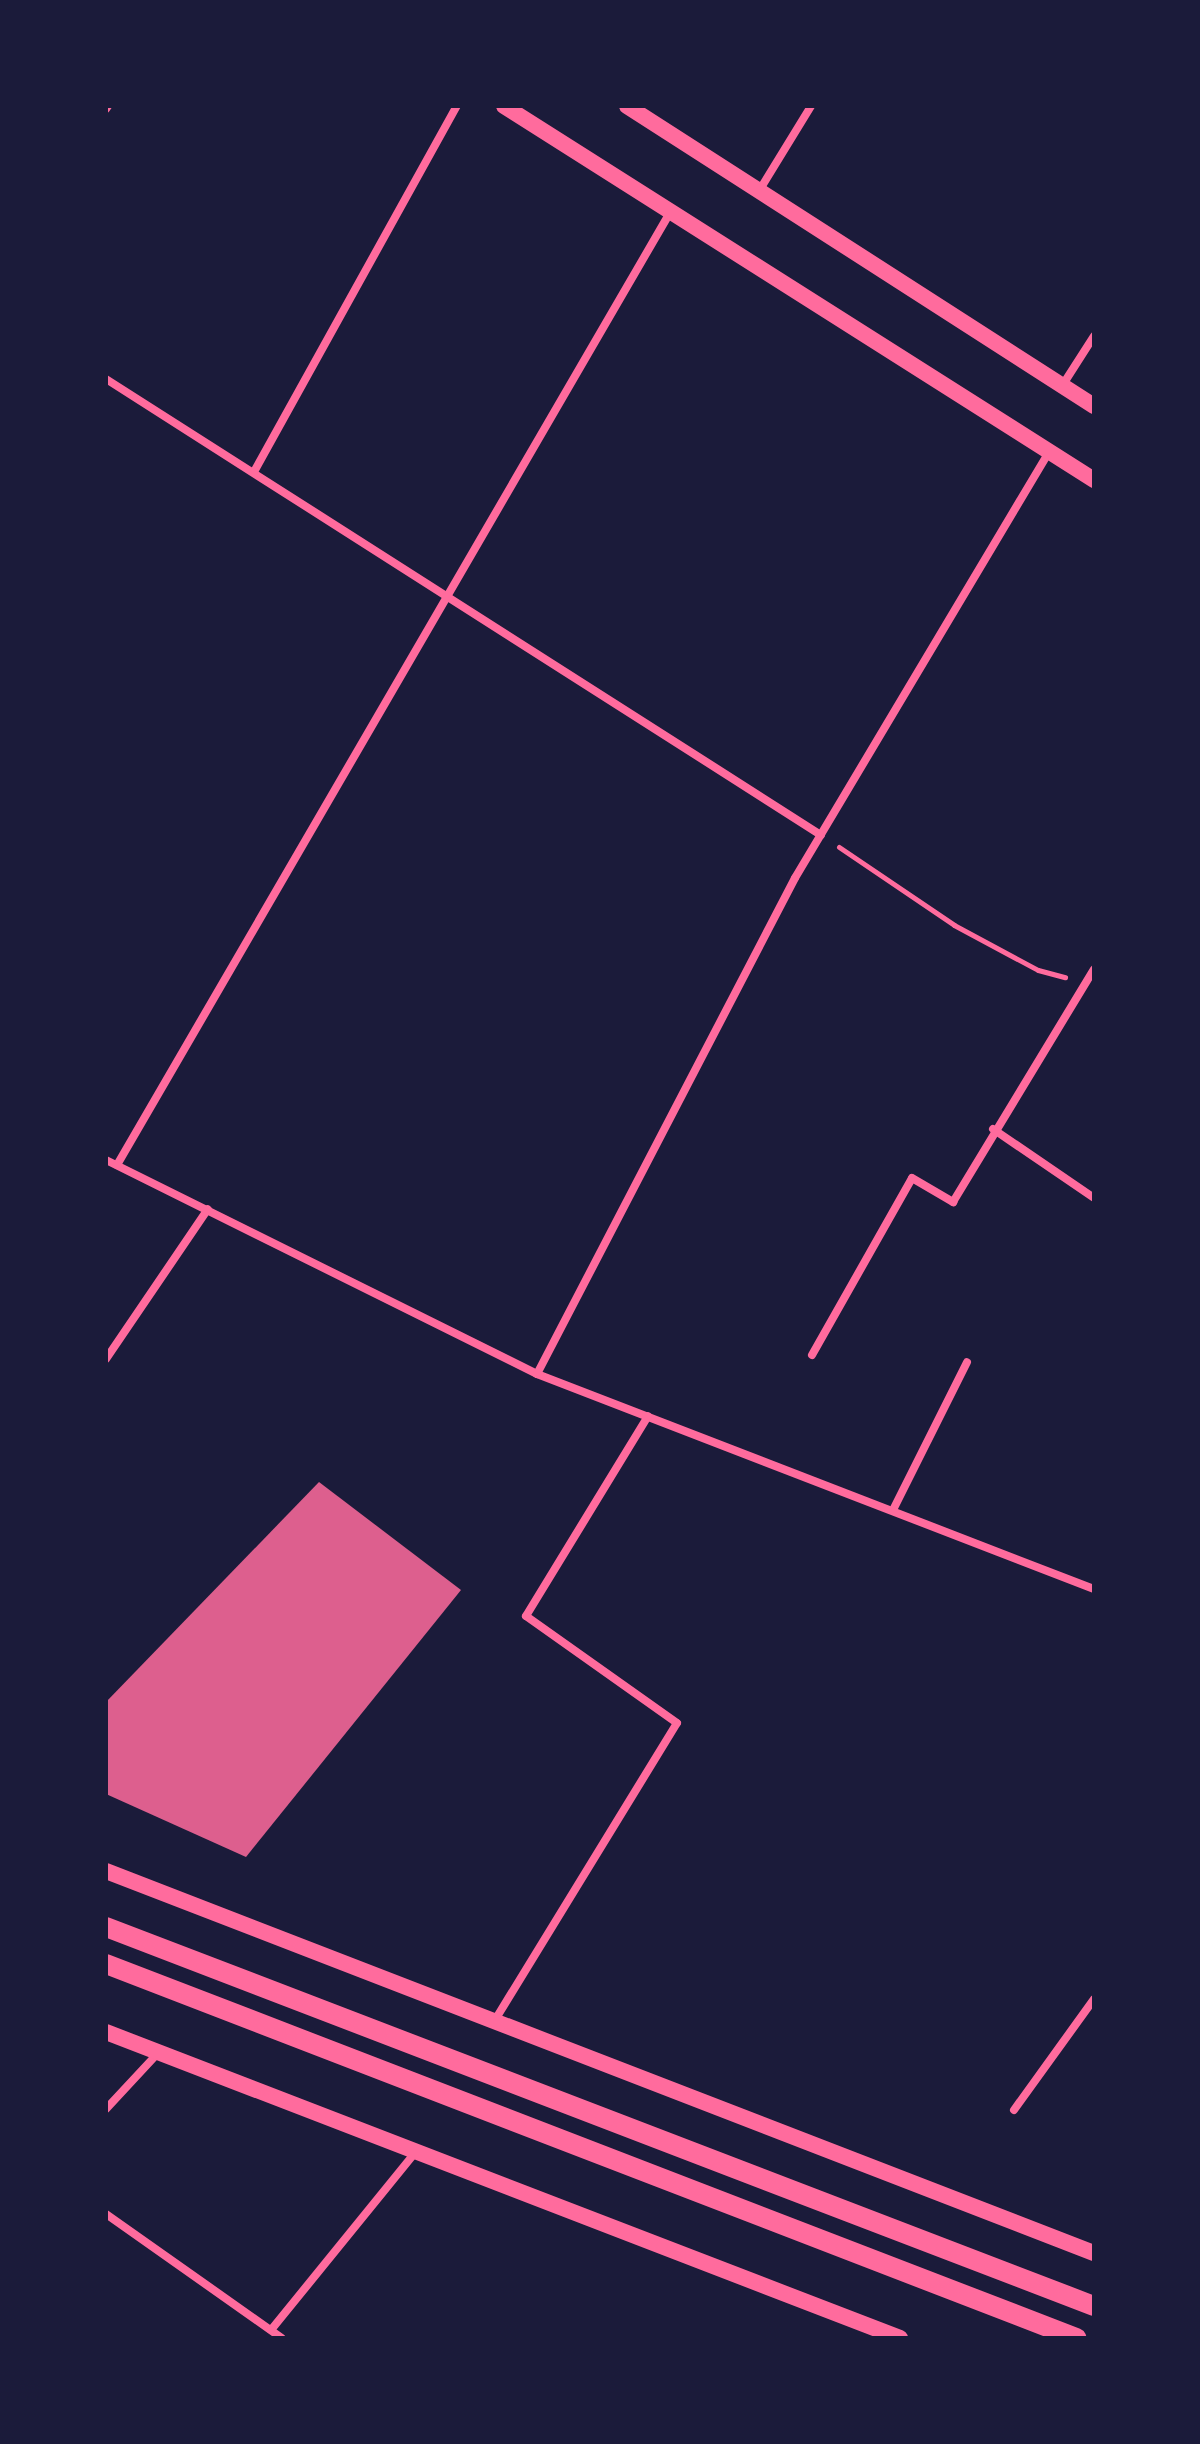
<!DOCTYPE html>
<html>
<head>
<meta charset="utf-8">
<style>
  body { margin:0 }
  #map { position:relative; width:1200px; height:2444px; overflow:hidden; background:#1b1b3a; font-family:Jost,sans-serif }
  div>[style] { position:absolute }
  [style*='--x'] { left:calc(var(--x)*1px); top:calc(var(--y)*1px); width:calc(var(--w)*1px); rotate:calc(var(--a)*1deg) }
  .building>* { inset:0; background:#dd5f8e }
  .path>* { height:5px; margin:-2.5px; padding:0 2.5px; transform-origin:2.5px; border-radius:2.5px; background:#ff6b9d }
  .minor>* { height:8px; margin:-4px; padding:0 4px; transform-origin:4px; border-radius:4px; background:#ff6b9d }
  .secondary>* { height:16px; margin:-8px; padding:0 8px; transform-origin:8px; border-radius:8px; background:#ff6b9d }
  .primary>* { height:20px; margin:-10px; padding:0 10px; transform-origin:10px; border-radius:10px; background:#ff6b9d }
  span { translate:-50% -50%; white-space:nowrap; text-align:center; line-height:1.15; -webkit-text-stroke:6px #1b1b3a; paint-order:stroke }
  .frame { position:absolute; inset:0; border:108px solid #1b1b3a; pointer-events:none }
</style>
</head>
<body>
<div id="map">
  <div class="building">
    <i style="clip-path:polygon(319px 1482px,461px 1590px,246px 1857px,106px 1794px,106px 1702px)"></i>
  </div>
  <div class="path">
    <i style="--x:839;--y:847;--w:139;--a:34.1"></i>
    <i style="--x:954;--y:925;--w:95;--a:28.2"></i>
    <i style="--x:1038;--y:970;--w:28;--a:15"></i>
  </div>
  <div class="minor">
    <i style="--x:106;--y:109;--w:4;--a:-56"></i>
    <i style="--x:759;--y:191;--w:100;--a:-58.5"></i>
    <i style="--x:106;--y:379;--w:848;--a:32.53"></i>
    <i style="--x:1062;--y:386;--w:59;--a:-57.4"></i>
    <i style="--x:255;--y:470;--w:416;--a:-61"></i>
    <i style="--x:993;--y:1129;--w:122;--a:34.3"></i>
    <i style="--x:106;--y:1160;--w:481;--a:26.4"></i>
    <i style="--x:537;--y:1374;--w:597;--a:21.11"></i>
    <i style="--x:117;--y:1165;--w:1103;--a:-59.86"></i>
    <i style="--x:812;--y:1355;--w:203;--a:-60.5"></i>
    <i style="--x:912;--y:1178;--w:48;--a:30.3"></i>
    <i style="--x:953;--y:1202;--w:272;--a:-58.8"></i>
    <i style="--x:106;--y:1359;--w:181;--a:-55.8"></i>
    <i style="--x:537;--y:1374;--w:559;--a:-62.52"></i>
    <i style="--x:795;--y:878;--w:496;--a:-59.2"></i>
    <i style="--x:894;--y:1508;--w:163;--a:-63.4"></i>
    <i style="--x:495;--y:2020;--w:348;--a:-58.5"></i>
    <i style="--x:677;--y:1723;--w:185;--a:-144.7"></i>
    <i style="--x:526;--y:1616;--w:234;--a:-58.6"></i>
    <i style="--x:106;--y:2109;--w:78;--a:-47.1"></i>
    <i style="--x:1014;--y:2110;--w:137;--a:-54.2"></i>
    <i style="--x:106;--y:2214;--w:215;--a:35.2"></i>
    <i style="--x:271;--y:2330;--w:228;--a:-50.9"></i>
  </div>
  <div class="secondary">
    <i style="--x:504;--y:106;--w:699;--a:32.37"></i>
    <i style="--x:627;--y:106;--w:555;--a:32.72"></i>
    <i style="--x:106;--y:1871;--w:1059;--a:21.14"></i>
    <i style="--x:106;--y:2032;--w:851;--a:21.08"></i>
  </div>
  <div class="primary">
    <i style="--x:106;--y:1927;--w:1058;--a:20.99"></i>
    <i style="--x:106;--y:1964;--w:1040;--a:21.08"></i>
  </div>
  <div class="frame"></div>
</div>
</body>
</html>
